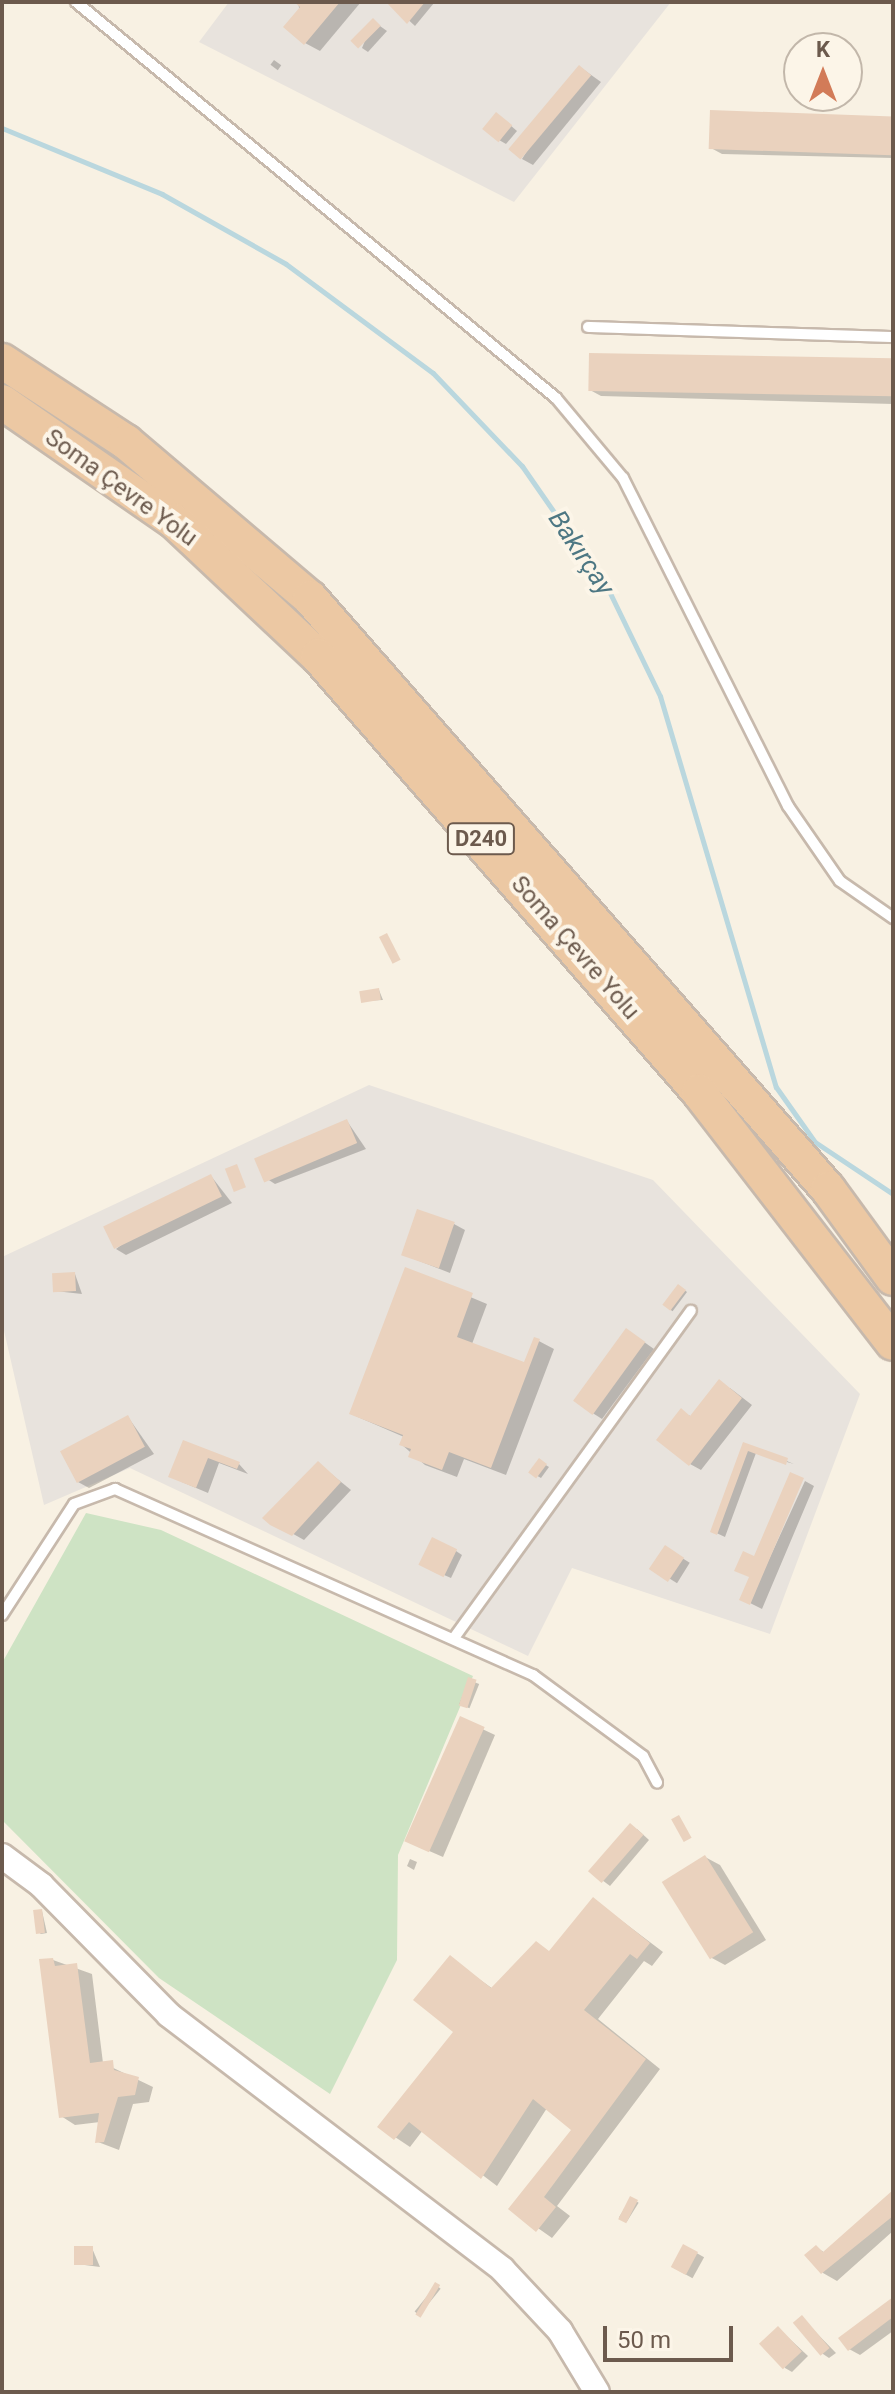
<!DOCTYPE html>
<html>
<head>
<meta charset="utf-8">
<style>
  body { margin:0 }
  #map { position:relative; width:895px; height:2394px; overflow:hidden; background:#f8f1e3; font-family:Roboto,sans-serif }
  div>[style] { position:absolute }
  [style*='--x'] { left:calc(var(--x)*1px); top:calc(var(--y)*1px); width:calc(var(--w)*1px); rotate:calc(var(--a)*1deg) }
  .industrial>* { inset:0; background:#e8e3dd }
  .green>* { inset:0; background:#cee3c4 }
  .shadow>* { inset:0; background:#0003; transform-origin:0 0 }
  .stream>* { height:5px; margin:-2.5px; padding:0 2.5px; transform-origin:2.5px; border-radius:2.5px; background:#bad7de }
  .building>* { inset:0; background:#ead2be; transform-origin:0 0 }
  .roads { filter:drop-shadow(2px 0 #c7b9ac) drop-shadow(-2px 0 #c7b9ac) drop-shadow(0 2px #c7b9ac) drop-shadow(0 -2px #c7b9ac) }
  .service>* { height:10px; margin:-5px; padding:0 5px; transform-origin:5px; border-radius:5px; background:#fff }
  .tertiary>* { height:24px; margin:-12px; padding:0 12px; transform-origin:12px; border-radius:12px; background:#fff }
  .trunk>* { height:34px; margin:-17px; padding:0 17px; transform-origin:17px; border-radius:17px; background:#ecc8a3 }
  span { translate:-50% -50%; white-space:nowrap; text-align:center; line-height:1.15; -webkit-text-stroke:8px #fcf5e8; paint-order:stroke }
  .shield-label span { padding:2px 6px; background:#fcf5e8; border:2px solid; border-radius:6px; -webkit-text-stroke-width:0 }
  .shield-label { font-size:22px; color:#6c5a4d; font-weight:700 }
  .street-label { font-size:24px; color:#6c5a4d }
  .water-label { font-size:26px; color:#4d7783; font-style:italic }
  .frame { position:absolute; inset:0; border:4px solid #6c5a4d; pointer-events:none }
  .north { position:absolute; left:783px; top:32px; width:80px; height:80px; box-sizing:border-box; background:#fcf5e8; border:2px solid #c2b7aa; border-radius:50%; rotate:0deg; font-size:22px; font-weight:700; line-height:32px; text-align:center; color:#6c5a4d }
  .north::after { content:''; display:block; margin:auto; width:28px; height:36px; background:#d27b58; clip-path:polygon(50% 0,100% 100%,50% 72%,0 100%) }
  .scale { position:absolute; left:603px; top:2326px; width:130px; height:36px; box-sizing:border-box; border:4px solid #6c5a4d; border-top:0; padding-left:10px; font-size:24px; line-height:28px; white-space:nowrap; color:#6c5a4d; -webkit-text-stroke:6px #fcf5e8; paint-order:stroke }
</style>
</head>
<body>
<div id="map">
  <div class="industrial">
    <i style="clip-path:polygon(229px 2px,671px 2px,514px 202px,199px 42px)"></i>
    <i style="clip-path:polygon(369px 1085px,653px 1180px,860px 1394px,770px 1634px,572px 1568px,528px 1656px,130px 1468px,44px 1505px,2px 1322px,2px 1257px)"></i>
  </div>
  <div class="green">
    <i style="clip-path:polygon(86px 1513px,161px 1530px,473px 1676px,398px 1855px,397px 1960px,330px 2094px,159px 1978px,2px 1820px,2px 1663px)"></i>
  </div>
  <div class="shadow">
    <i style="clip-path:polygon(298px 2px,361px 2px,320px 51px,305px 43px)"></i>
    <i style="clip-path:polygon(389px 2px,433px 2px,434px 3px,415px 26px)"></i>
    <i style="clip-path:polygon(373px 21px,387px 31px,368px 52px,362px 48px)"></i>
    <i style="left:274px;top:60px;width:9px;height:6px;rotate:36deg"></i>
    <i style="clip-path:polygon(580px 67px,601px 82px,533px 165px,522px 159px)"></i>
    <i style="clip-path:polygon(893px 117px,893px 158px,722px 154px,711px 148px)"></i>
    <i style="clip-path:polygon(503px 119px,517px 131px,506px 144px,499px 140px)"></i>
    <i style="clip-path:polygon(893px 362px,893px 404px,601px 396px,590px 390px)"></i>
    <i style="clip-path:polygon(379px 990px,383px 1000px,363px 1001px)"></i>
    <i style="clip-path:polygon(347px 1121px,366px 1149px,275px 1184px,264px 1177px)"></i>
    <i style="clip-path:polygon(211px 1176px,232px 1203px,126px 1255px,116px 1249px)"></i>
    <i style="clip-path:polygon(454px 1224px,465px 1230px,450px 1273px,404px 1255px)"></i>
    <i style="clip-path:polygon(406px 1270px,487px 1304px,472px 1344px,525px 1364px,535px 1339px,554px 1349px,506px 1475px,464px 1459px,457px 1477px,425px 1465px,401px 1444px,404px 1437px,351px 1414px)"></i>
    <i style="clip-path:polygon(75px 1274px,82px 1294px,55px 1291px)"></i>
    <i style="left:679px;top:1286px;width:10px;height:24px;rotate:37deg"></i>
    <i style="clip-path:polygon(637px 1337px,654px 1349px,602px 1419px,591px 1412px)"></i>
    <i style="clip-path:polygon(730px 1388px,752px 1405px,701px 1470px,690px 1464px,681px 1411px,692px 1417px)"></i>
    <i style="clip-path:polygon(128px 1417px,154px 1454px,89px 1488px,78px 1482px)"></i>
    <i style="clip-path:polygon(184px 1442px,239px 1464px,248px 1474px,219px 1463px,208px 1493px,182px 1482px)"></i>
    <i style="clip-path:polygon(745px 1444px,794px 1464px,756px 1453px,725px 1537px,712px 1531px)"></i>
    <i style="clip-path:polygon(539px 1461px,549px 1467px,541px 1478px,532px 1473px)"></i>
    <i style="clip-path:polygon(319px 1464px,351px 1490px,304px 1540px,265px 1518px)"></i>
    <i style="clip-path:polygon(791px 1474px,801px 1479px,754px 1592px,805px 1481px,814px 1486px,762px 1609px,742px 1599px,751px 1577px,737px 1570px,744px 1554px,755px 1558px)"></i>
    <i style="left:666px;top:1548px;width:28px;height:24px;rotate:32deg"></i>
    <i style="clip-path:polygon(456px 1551px,462px 1555px,451px 1578px,428px 1568px)"></i>
    <i style="left:469px;top:1680px;width:11px;height:26px;rotate:22deg"></i>
    <i style="clip-path:polygon(461px 1719px,495px 1735px,443px 1857px,420px 1847px)"></i>
    <i style="clip-path:polygon(637px 1829px,649px 1840px,610px 1886px,590px 1871px)"></i>
    <i style="clip-path:polygon(705px 1857px,720px 1865px,766px 1940px,725px 1965px,710px 1957px)"></i>
    <i style="clip-path:polygon(410px 1859px,417px 1862px,414px 1870px,407px 1866px)"></i>
    <i style="clip-path:polygon(593px 1899px,663px 1952px,652px 1966px,644px 1961px,598px 2019px,660px 2069px,557px 2206px,570px 2216px,552px 2238px,511px 2209px,574px 2130px,547px 2108px,497px 2186px,423px 2130px,410px 2147px,380px 2127px,456px 2032px,450px 1958px,493px 1989px,551px 1952px)"></i>
    <i style="clip-path:polygon(42px 1911px,47px 1933px,41px 1934px,38px 1932px)"></i>
    <i style="clip-path:polygon(53px 1960px,92px 1974px,103px 2063px,153px 2087px,149px 2102px,133px 2104px,119px 2150px,98px 2142px,100px 2122px,75px 2125px,61px 2116px)"></i>
    <i style="clip-path:polygon(893px 2192px,893px 2231px,837px 2281px,823px 2273px,807px 2255px,816px 2247px,825px 2253px)"></i>
    <i style="left:631px;top:2198px;width:9px;height:23px;rotate:32deg"></i>
    <i style="left:684px;top:2246px;width:23px;height:24px;rotate:29deg"></i>
    <i style="clip-path:polygon(92px 2248px,100px 2267px,77px 2264px)"></i>
    <i style="left:436px;top:2285px;width:6px;height:34px;rotate:39deg"></i>
    <i style="clip-path:polygon(893px 2300px,893px 2331px,860px 2355px,849px 2349px)"></i>
    <i style="clip-path:polygon(802px 2318px,836px 2353px,829px 2358px,823px 2354px)"></i>
    <i style="clip-path:polygon(778px 2328px,808px 2356px,792px 2372px,785px 2368px)"></i>
  </div>
  <div class="stream">
    <i style="--x:2;--y:128;--w:173;--a:22.4"></i>
    <i style="--x:162;--y:194;--w:142;--a:29.4"></i>
    <i style="--x:286;--y:264;--w:183;--a:36.6"></i>
    <i style="--x:433;--y:373;--w:129;--a:46.3"></i>
    <i style="--x:522;--y:466;--w:152;--a:55.2"></i>
    <i style="--x:609;--y:591;--w:117;--a:64.1"></i>
    <i style="--x:660;--y:696;--w:408;--a:73.5"></i>
    <i style="--x:776;--y:1087;--w:67;--a:54.7"></i>
    <i style="--x:815;--y:1142;--w:94;--a:33.7"></i>
  </div>
  <div class="building">
    <i style="clip-path:polygon(294px 2px,340px 2px,304px 45px,283px 27px,300px 7px)"></i>
    <i style="clip-path:polygon(386px 2px,425px 2px,407px 24px)"></i>
    <i style="left:373px;top:18px;width:11px;height:32px;rotate:45deg"></i>
    <i style="left:579px;top:65px;width:16px;height:110px;rotate:40deg"></i>
    <i style="left:710px;top:110px;width:183px;height:39px;rotate:2deg"></i>
    <i style="left:496px;top:112px;width:21px;height:22px;rotate:39deg"></i>
    <i style="left:589px;top:353px;width:304px;height:38px;rotate:1deg"></i>
    <i style="left:387px;top:933px;width:30px;height:9px;rotate:63deg"></i>
    <i style="left:379px;top:988px;width:12px;height:20px;rotate:81deg"></i>
    <i style="left:347px;top:1119px;width:26px;height:101px;rotate:67deg"></i>
    <i style="left:237px;top:1164px;width:25px;height:13px;rotate:69deg"></i>
    <i style="left:211px;top:1174px;width:25px;height:120px;rotate:64deg"></i>
    <i style="left:417px;top:1209px;width:40px;height:49px;rotate:19deg"></i>
    <i style="clip-path:polygon(405px 1267px,473px 1293px,457px 1337px,524px 1362px,534px 1337px,540px 1339px,491px 1468px,449px 1452px,442px 1470px,408px 1457px,411px 1449px,399px 1445px,403px 1435px,349px 1414px)"></i>
    <i style="left:75px;top:1272px;width:19px;height:23px;rotate:87deg"></i>
    <i style="left:678px;top:1284px;width:10px;height:26px;rotate:37deg"></i>
    <i style="left:626px;top:1328px;width:24px;height:90px;rotate:36deg"></i>
    <i style="clip-path:polygon(719px 1379px,742px 1398px,689px 1466px,656px 1440px,681px 1408px,690px 1416px)"></i>
    <i style="left:128px;top:1415px;width:36px;height:77px;rotate:62deg"></i>
    <i style="clip-path:polygon(183px 1440px,240px 1462px,237px 1469px,208px 1458px,196px 1488px,168px 1477px)"></i>
    <i style="clip-path:polygon(743px 1442px,788px 1458px,786px 1465px,748px 1451px,717px 1535px,710px 1532px)"></i>
    <i style="left:539px;top:1458px;width:10px;height:18px;rotate:37deg"></i>
    <i style="clip-path:polygon(318px 1461px,341px 1482px,292px 1536px,270px 1525px,262px 1518px)"></i>
    <i style="clip-path:polygon(790px 1472px,804px 1478px,750px 1605px,739px 1600px,749px 1577px,734px 1571px,743px 1551px,754px 1556px)"></i>
    <i style="left:432px;top:1537px;width:28px;height:31px;rotate:26deg"></i>
    <i style="left:665px;top:1545px;width:23px;height:29px;rotate:34deg"></i>
    <i style="left:468px;top:1677px;width:9px;height:30px;rotate:18deg"></i>
    <i style="left:460px;top:1716px;width:27px;height:137px;rotate:24deg"></i>
    <i style="left:679px;top:1815px;width:26px;height:9px;rotate:61deg"></i>
    <i style="left:630px;top:1823px;width:18px;height:64px;rotate:41deg"></i>
    <i style="left:705px;top:1855px;width:91px;height:51px;rotate:58deg"></i>
    <i style="clip-path:polygon(593px 1897px,650px 1943px,637px 1959px,630px 1954px,584px 2010px,646px 2059px,544px 2197px,556px 2207px,536px 2232px,508px 2209px,571px 2130px,533px 2099px,481px 2179px,409px 2122px,394px 2140px,377px 2127px,453px 2032px,413px 2000px,450px 1955px,491px 1988px,536px 1941px,549px 1951px)"></i>
    <i style="left:42px;top:1909px;width:24px;height:9px;rotate:83deg"></i>
    <i style="clip-path:polygon(53px 1958px,55px 1966px,77px 1963px,90px 2063px,113px 2060px,114px 2070px,139px 2077px,135px 2095px,118px 2097px,104px 2142px,95px 2143px,99px 2113px,59px 2118px,39px 1959px)"></i>
    <i style="clip-path:polygon(893px 2190px,893px 2216px,821px 2274px,804px 2255px,816px 2245px,823px 2252px)"></i>
    <i style="left:630px;top:2196px;width:9px;height:26px;rotate:27deg"></i>
    <i style="left:683px;top:2244px;width:17px;height:26px;rotate:28deg"></i>
    <i style="left:93px;top:2246px;width:19px;height:19px;rotate:90deg"></i>
    <i style="left:435px;top:2282px;width:6px;height:38px;rotate:31deg"></i>
    <i style="clip-path:polygon(893px 2297px,893px 2317px,848px 2351px,838px 2338px)"></i>
    <i style="left:802px;top:2315px;width:43px;height:12px;rotate:50deg"></i>
    <i style="left:778px;top:2326px;width:35px;height:26px;rotate:47deg"></i>
  </div>
  <div class="roads">
    <div class="service">
      <i style="--x:76;--y:2;--w:622;--a:39.52"></i>
      <i style="--x:556;--y:398;--w:104;--a:50.1"></i>
      <i style="--x:623;--y:478;--w:367;--a:63.3"></i>
      <i style="--x:788;--y:806;--w:91;--a:55.3"></i>
      <i style="--x:840;--y:881;--w:65;--a:34.9"></i>
      <i style="--x:588;--y:327;--w:305;--a:1.9"></i>
      <i style="--x:2;--y:1615;--w:132;--a:-57"></i>
      <i style="--x:74;--y:1504;--w:44;--a:-20.1"></i>
      <i style="--x:115;--y:1489;--w:458;--a:24"></i>
      <i style="--x:533;--y:1675;--w:137;--a:36.4"></i>
      <i style="--x:643;--y:1756;--w:30;--a:62"></i>
      <i style="--x:454;--y:1638;--w:404;--a:-54.1"></i>
    </div>
    <div class="tertiary">
      <i style="--x:2;--y:1856;--w:49;--a:36.6"></i>
      <i style="--x:41;--y:1885;--w:182;--a:45.4"></i>
      <i style="--x:169;--y:2015;--w:419;--a:37.3"></i>
      <i style="--x:502;--y:2269;--w:85;--a:46.9"></i>
      <i style="--x:560;--y:2331;--w:71;--a:58.8"></i>
    </div>
    <div class="trunk">
      <i style="--x:2;--y:361;--w:148;--a:33.2"></i>
      <i style="--x:126;--y:442;--w:241;--a:40.3"></i>
      <i style="--x:310;--y:598;--w:786;--a:48.77"></i>
      <i style="--x:828;--y:1189;--w:110;--a:53.9"></i>
      <i style="--x:2;--y:402;--w:209;--a:34.7"></i>
      <i style="--x:174;--y:521;--w:197;--a:43.2"></i>
      <i style="--x:318;--y:656;--w:579;--a:48.85"></i>
      <i style="--x:699;--y:1092;--w:317;--a:52.3"></i>
    </div>
  </div>
  <div class="shield-label">
    <span style="left:481px;top:839px">D240</span>
  </div>
  <div class="street-label">
    <span style="left:121px;top:488px;rotate:36deg">Soma Çevre Yolu</span>
    <span style="left:575px;top:948px;rotate:49deg">Soma Çevre Yolu</span>
  </div>
  <div class="water-label">
    <span style="left:581px;top:553px;rotate:56deg">Bakırçay</span>
  </div>
  <div class="frame"></div>
  <div class="north">K</div>
  <div class="scale">50 m</div>
</div>
</body>
</html>
